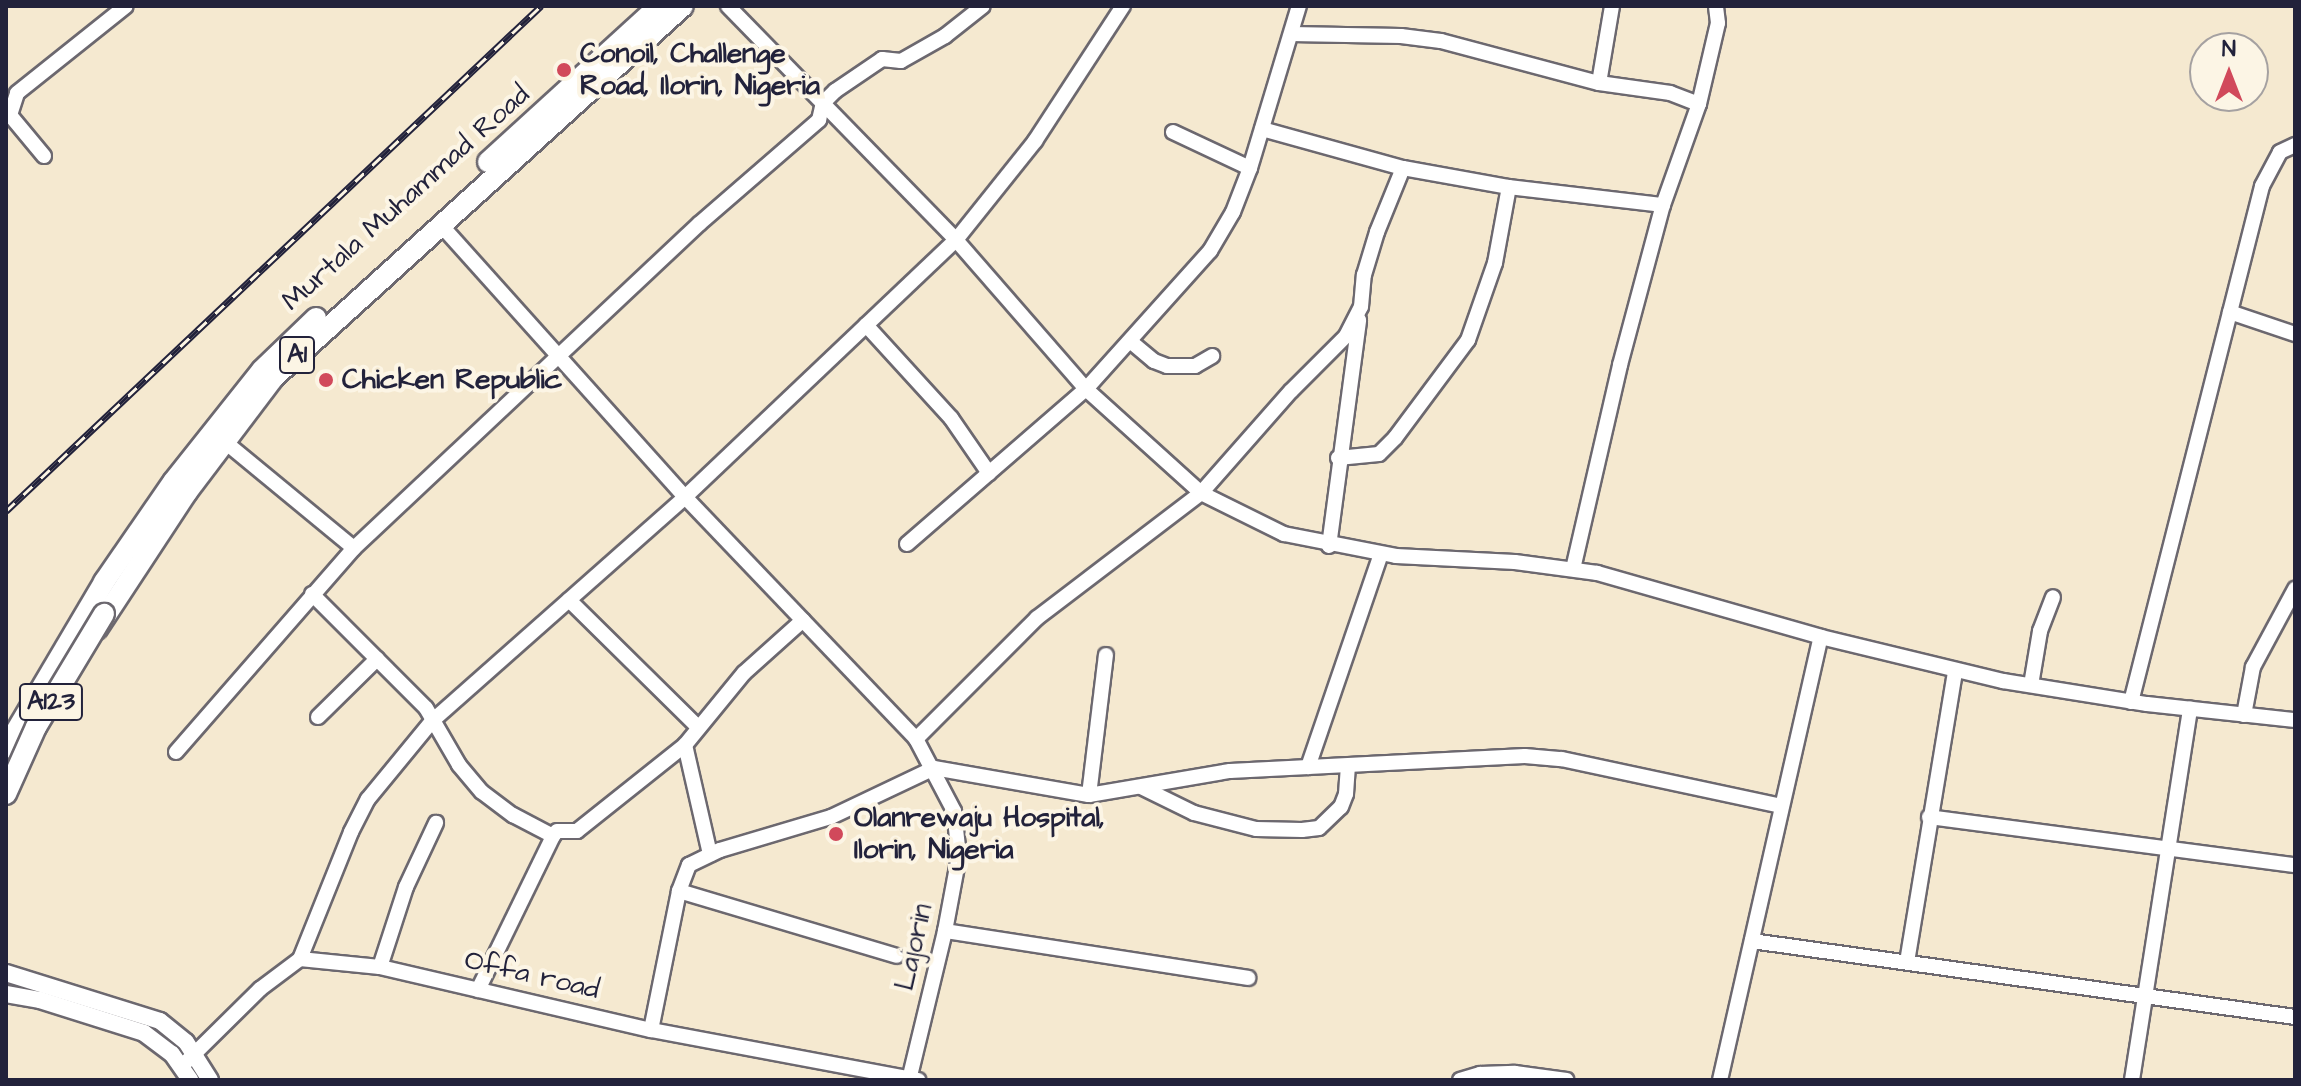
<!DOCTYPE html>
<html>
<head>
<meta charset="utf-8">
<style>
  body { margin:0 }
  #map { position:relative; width:2301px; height:1086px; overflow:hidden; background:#f5e9d0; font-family:"Architects Daughter",sans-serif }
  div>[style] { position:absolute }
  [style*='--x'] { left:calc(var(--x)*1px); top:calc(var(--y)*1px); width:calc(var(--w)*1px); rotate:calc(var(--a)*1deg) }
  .roads { filter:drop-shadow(2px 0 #6c686f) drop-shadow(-2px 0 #6c686f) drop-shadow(0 2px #6c686f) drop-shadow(0 -2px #6c686f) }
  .minor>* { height:14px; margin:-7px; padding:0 7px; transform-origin:7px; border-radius:7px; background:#fff }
  .major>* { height:16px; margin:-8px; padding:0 8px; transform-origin:8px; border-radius:8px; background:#fff }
  .highway>* { height:20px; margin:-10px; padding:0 10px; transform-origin:10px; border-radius:10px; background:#fff }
  .rail>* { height:7px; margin-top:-3.5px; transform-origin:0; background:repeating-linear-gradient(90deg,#fcf5e5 0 12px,#22223b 0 24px); box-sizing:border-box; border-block:2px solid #22223b }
  .bridges { filter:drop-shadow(2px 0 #6c686f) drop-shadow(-2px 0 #6c686f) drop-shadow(0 2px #6c686f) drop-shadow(0 -2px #6c686f) }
  .highway-bridge>* { height:20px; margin:-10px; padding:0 10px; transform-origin:10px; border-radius:10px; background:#fff }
  .dots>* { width:22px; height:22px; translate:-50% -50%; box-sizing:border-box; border:4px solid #fcf5e5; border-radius:50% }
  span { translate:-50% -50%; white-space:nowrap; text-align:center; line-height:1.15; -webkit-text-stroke:8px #fcf5e5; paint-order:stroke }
  .shield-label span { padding:2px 6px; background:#fcf5e5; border:2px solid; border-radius:6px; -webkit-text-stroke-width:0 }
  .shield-label { font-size:26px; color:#22223b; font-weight:700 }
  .poi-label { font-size:28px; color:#22223b; font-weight:700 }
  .left { translate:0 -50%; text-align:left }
  .street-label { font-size:28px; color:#22223b }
  .frame { position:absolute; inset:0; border:8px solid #22223b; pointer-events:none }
  .north { position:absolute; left:2189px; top:32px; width:80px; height:80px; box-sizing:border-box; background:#fcf5e5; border:2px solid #a5a1a1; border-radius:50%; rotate:0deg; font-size:22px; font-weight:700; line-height:32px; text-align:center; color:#22223b }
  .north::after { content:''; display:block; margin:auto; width:28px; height:36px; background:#d1495b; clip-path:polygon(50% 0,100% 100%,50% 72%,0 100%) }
</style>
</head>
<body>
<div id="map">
  <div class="roads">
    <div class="minor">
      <i style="--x:728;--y:6;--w:327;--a:45.7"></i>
      <i style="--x:956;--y:240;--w:198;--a:48.9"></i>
      <i style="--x:1086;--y:389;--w:155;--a:42.1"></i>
      <i style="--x:1201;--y:493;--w:93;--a:26.3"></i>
      <i style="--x:1284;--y:534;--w:114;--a:11.1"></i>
      <i style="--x:1396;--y:556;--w:119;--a:2.9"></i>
      <i style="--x:1515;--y:562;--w:83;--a:7.6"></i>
      <i style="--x:1597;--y:573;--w:233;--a:15.9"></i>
      <i style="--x:1821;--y:637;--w:187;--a:13.6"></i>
      <i style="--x:2003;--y:681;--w:146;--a:9.1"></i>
      <i style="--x:2147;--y:704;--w:149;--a:6.2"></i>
      <i style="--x:1291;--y:34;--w:110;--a:1"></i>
      <i style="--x:1401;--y:36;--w:40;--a:7.1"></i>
      <i style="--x:1441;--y:41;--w:163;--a:14.9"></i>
      <i style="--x:1599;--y:83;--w:72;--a:8"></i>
      <i style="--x:1670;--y:93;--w:31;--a:21"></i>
      <i style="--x:1599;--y:83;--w:78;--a:-80.4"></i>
      <i style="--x:1262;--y:129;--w:146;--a:15.5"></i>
      <i style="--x:1403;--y:168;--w:108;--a:10.2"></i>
      <i style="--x:1509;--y:187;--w:155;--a:6.7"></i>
      <i style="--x:1173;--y:132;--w:85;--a:25.1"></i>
      <i style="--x:44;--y:156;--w:53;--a:-129.7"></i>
      <i style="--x:10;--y:115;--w:23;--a:-72"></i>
      <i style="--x:17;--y:93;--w:139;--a:-38.6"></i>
      <i style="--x:440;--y:224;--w:367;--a:48.1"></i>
      <i style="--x:685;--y:497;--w:335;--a:46.3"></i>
      <i style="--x:916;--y:739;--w:171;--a:-45"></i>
      <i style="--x:1037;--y:618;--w:206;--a:-37.3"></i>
      <i style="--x:1201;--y:493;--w:136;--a:-48.6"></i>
      <i style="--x:1291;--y:391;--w:78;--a:-45"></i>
      <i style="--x:1346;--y:336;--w:33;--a:-63"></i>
      <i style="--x:1361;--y:307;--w:32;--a:-85"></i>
      <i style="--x:1364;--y:275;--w:45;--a:-73.2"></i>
      <i style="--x:1377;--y:232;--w:69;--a:-67.9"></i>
      <i style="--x:2230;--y:312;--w:69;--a:18.7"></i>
      <i style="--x:866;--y:325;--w:126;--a:47.6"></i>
      <i style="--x:951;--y:418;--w:67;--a:55.4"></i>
      <i style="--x:1130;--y:341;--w:31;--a:40"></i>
      <i style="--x:1154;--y:361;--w:14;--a:21"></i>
      <i style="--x:1167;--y:366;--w:28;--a:0"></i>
      <i style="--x:1195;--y:366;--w:20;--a:-30"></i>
      <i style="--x:224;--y:441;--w:168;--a:39.5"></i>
      <i style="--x:1338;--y:458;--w:41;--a:-5.6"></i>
      <i style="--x:1379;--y:454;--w:23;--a:-45"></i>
      <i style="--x:1395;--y:438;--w:122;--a:-53.3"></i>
      <i style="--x:1468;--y:340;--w:82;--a:-70.7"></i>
      <i style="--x:1495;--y:263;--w:77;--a:-79.6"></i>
      <i style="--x:907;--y:544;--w:237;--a:-40.9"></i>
      <i style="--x:1086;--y:389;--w:186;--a:-48.1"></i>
      <i style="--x:1210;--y:251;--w:45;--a:-59.5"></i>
      <i style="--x:1233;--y:212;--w:47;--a:-68.9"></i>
      <i style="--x:1250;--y:168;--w:169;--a:-73.2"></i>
      <i style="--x:1329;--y:546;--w:228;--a:-82.4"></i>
      <i style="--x:1573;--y:569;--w:209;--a:-77"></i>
      <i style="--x:1620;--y:365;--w:166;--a:-75"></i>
      <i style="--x:1663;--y:205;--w:107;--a:-70.4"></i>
      <i style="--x:1699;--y:104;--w:83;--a:-76.8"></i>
      <i style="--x:1718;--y:23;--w:17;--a:-97"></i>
      <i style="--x:312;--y:594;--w:161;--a:45"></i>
      <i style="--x:426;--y:708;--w:66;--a:59.9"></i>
      <i style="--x:459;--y:765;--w:35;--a:50"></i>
      <i style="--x:482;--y:792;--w:39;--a:37"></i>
      <i style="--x:513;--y:815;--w:45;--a:27.7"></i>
      <i style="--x:553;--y:836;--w:6;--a:-51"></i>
      <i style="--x:557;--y:831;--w:20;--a:0"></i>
      <i style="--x:577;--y:831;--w:138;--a:-38.5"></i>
      <i style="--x:685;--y:745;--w:93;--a:-50.7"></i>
      <i style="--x:744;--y:673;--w:79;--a:-41.9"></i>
      <i style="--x:569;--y:600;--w:181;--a:44.6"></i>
      <i style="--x:2031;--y:685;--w:55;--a:-80.5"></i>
      <i style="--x:2040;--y:631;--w:36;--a:-69"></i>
      <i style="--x:2131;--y:702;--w:532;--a:-75.75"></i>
      <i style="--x:2262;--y:186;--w:38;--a:-62"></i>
      <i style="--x:2280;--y:152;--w:17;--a:-25"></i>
      <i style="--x:2244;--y:715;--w:49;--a:-79.4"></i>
      <i style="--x:2253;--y:667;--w:89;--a:-61.7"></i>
      <i style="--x:318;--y:717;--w:83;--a:-44.5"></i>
      <i style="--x:685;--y:745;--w:112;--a:77.1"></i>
      <i style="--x:176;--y:752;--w:271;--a:-48.9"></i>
      <i style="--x:354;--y:548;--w:473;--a:-43.2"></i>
      <i style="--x:699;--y:224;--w:159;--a:-40.9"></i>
      <i style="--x:819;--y:120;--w:17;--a:-77"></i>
      <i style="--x:823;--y:103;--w:17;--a:-45"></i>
      <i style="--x:835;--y:91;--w:57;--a:-34.2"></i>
      <i style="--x:882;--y:59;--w:19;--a:6"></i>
      <i style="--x:901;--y:61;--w:51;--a:-29.6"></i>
      <i style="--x:945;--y:36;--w:48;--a:-38.3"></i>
      <i style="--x:1308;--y:767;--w:225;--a:-71.1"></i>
      <i style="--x:1141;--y:787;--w:59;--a:26.1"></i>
      <i style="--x:1194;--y:813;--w:64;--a:14.5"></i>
      <i style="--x:1256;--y:829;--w:46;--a:1.2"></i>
      <i style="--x:1302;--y:830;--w:17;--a:-7"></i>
      <i style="--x:1319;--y:828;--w:30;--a:-44"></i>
      <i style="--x:1341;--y:807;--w:14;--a:-69"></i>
      <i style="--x:1346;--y:794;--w:28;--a:-86"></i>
      <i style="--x:1089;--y:795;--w:141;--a:-83.1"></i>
      <i style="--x:1929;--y:817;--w:369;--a:7.5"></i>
      <i style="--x:679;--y:891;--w:227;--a:16.6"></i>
      <i style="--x:945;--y:931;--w:307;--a:8.8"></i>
      <i style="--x:1752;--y:941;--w:548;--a:7.97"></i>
      <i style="--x:300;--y:959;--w:137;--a:-68.1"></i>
      <i style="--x:351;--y:832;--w:37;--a:-63"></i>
      <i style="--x:368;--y:799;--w:101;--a:-50.6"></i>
      <i style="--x:432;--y:721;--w:338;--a:-41.5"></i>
      <i style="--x:685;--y:497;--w:373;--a:-43.5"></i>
      <i style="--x:956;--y:240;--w:127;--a:-51.4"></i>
      <i style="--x:1035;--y:141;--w:161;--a:-56.9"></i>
      <i style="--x:1907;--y:962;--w:295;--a:-80.6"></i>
      <i style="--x:380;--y:967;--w:84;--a:-72"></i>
      <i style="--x:406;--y:887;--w:71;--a:-64.9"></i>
      <i style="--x:478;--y:990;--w:171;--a:-64"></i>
      <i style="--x:651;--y:1030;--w:142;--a:-78.6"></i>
      <i style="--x:679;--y:891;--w:28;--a:-69"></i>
      <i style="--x:689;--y:865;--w:34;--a:-26"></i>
      <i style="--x:720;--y:850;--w:116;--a:-16.6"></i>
      <i style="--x:831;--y:817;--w:114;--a:-25.4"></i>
      <i style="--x:934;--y:768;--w:157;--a:9.9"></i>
      <i style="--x:1089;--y:795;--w:143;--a:-9.7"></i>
      <i style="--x:1230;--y:771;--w:295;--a:-2.9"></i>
      <i style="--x:1525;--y:756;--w:37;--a:5"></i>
      <i style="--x:1562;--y:759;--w:224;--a:12.1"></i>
      <i style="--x:182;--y:1066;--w:110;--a:-44.6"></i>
      <i style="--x:260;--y:989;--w:50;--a:-36.9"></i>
      <i style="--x:300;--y:959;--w:80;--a:5.7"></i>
      <i style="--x:380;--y:967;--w:278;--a:13.1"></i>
      <i style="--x:651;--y:1030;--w:272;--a:10.6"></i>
      <i style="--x:909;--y:1080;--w:153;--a:-76.4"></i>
      <i style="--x:945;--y:931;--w:76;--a:-79.4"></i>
      <i style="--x:959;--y:856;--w:45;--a:-96.3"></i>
      <i style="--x:954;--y:811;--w:81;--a:-117.8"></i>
      <i style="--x:1460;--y:1080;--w:21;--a:-17"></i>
      <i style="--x:1480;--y:1074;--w:35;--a:-2"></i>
      <i style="--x:1515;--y:1073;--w:52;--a:7.7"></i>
      <i style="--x:1720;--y:1080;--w:454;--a:-77.2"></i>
      <i style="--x:2132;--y:1080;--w:376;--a:-81.1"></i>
    </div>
    <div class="major">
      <i style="--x:6;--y:973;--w:161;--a:17.3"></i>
      <i style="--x:160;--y:1021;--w:33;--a:39"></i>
      <i style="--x:186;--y:1042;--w:45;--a:57.7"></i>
      <i style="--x:6;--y:994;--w:35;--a:10"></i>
      <i style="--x:40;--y:1000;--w:109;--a:17.6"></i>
      <i style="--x:144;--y:1033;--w:35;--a:37"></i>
      <i style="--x:172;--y:1054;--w:32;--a:55"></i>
    </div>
    <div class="highway">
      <i style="--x:488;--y:162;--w:231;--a:-42.4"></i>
      <i style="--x:97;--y:629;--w:164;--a:-56.7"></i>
      <i style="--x:187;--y:492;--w:144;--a:-52.9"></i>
      <i style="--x:274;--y:377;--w:552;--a:-42.21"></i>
      <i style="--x:6;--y:748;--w:193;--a:-59.4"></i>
      <i style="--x:104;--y:582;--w:121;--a:-55.4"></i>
      <i style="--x:173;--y:482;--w:143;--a:-51.5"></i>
      <i style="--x:262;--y:370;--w:75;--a:-43.9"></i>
    </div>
  </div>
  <div class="rail">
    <i style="--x:6;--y:511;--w:736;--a:-43.35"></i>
  </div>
  <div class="bridges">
    <div class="highway-bridge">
      <i style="--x:6;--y:794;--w:73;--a:-65.9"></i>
      <i style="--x:36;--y:727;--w:132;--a:-59"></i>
    </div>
  </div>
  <div class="dots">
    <i style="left:564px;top:70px;background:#d1495b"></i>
    <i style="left:326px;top:380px;background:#d1495b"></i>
    <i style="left:836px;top:834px;background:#d1495b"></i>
  </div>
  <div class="shield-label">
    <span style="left:297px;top:355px">A1</span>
    <span style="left:51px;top:702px">A123</span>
  </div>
  <div class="poi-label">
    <span class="left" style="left:580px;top:70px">Conoil, Challenge<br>Road, Ilorin, Nigeria</span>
    <span class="left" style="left:342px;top:380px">Chicken Republic</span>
    <span class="left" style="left:854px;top:834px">Olanrewaju Hospital,<br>Ilorin, Nigeria</span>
  </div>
  <div class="street-label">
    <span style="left:406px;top:198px;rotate:-42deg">Murtala Muhammad Road</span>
    <span style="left:914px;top:947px;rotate:-77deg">Lajorin</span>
    <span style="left:532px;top:975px;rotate:13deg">Offa road</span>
  </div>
  <div class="frame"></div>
  <div class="north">N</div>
</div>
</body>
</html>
